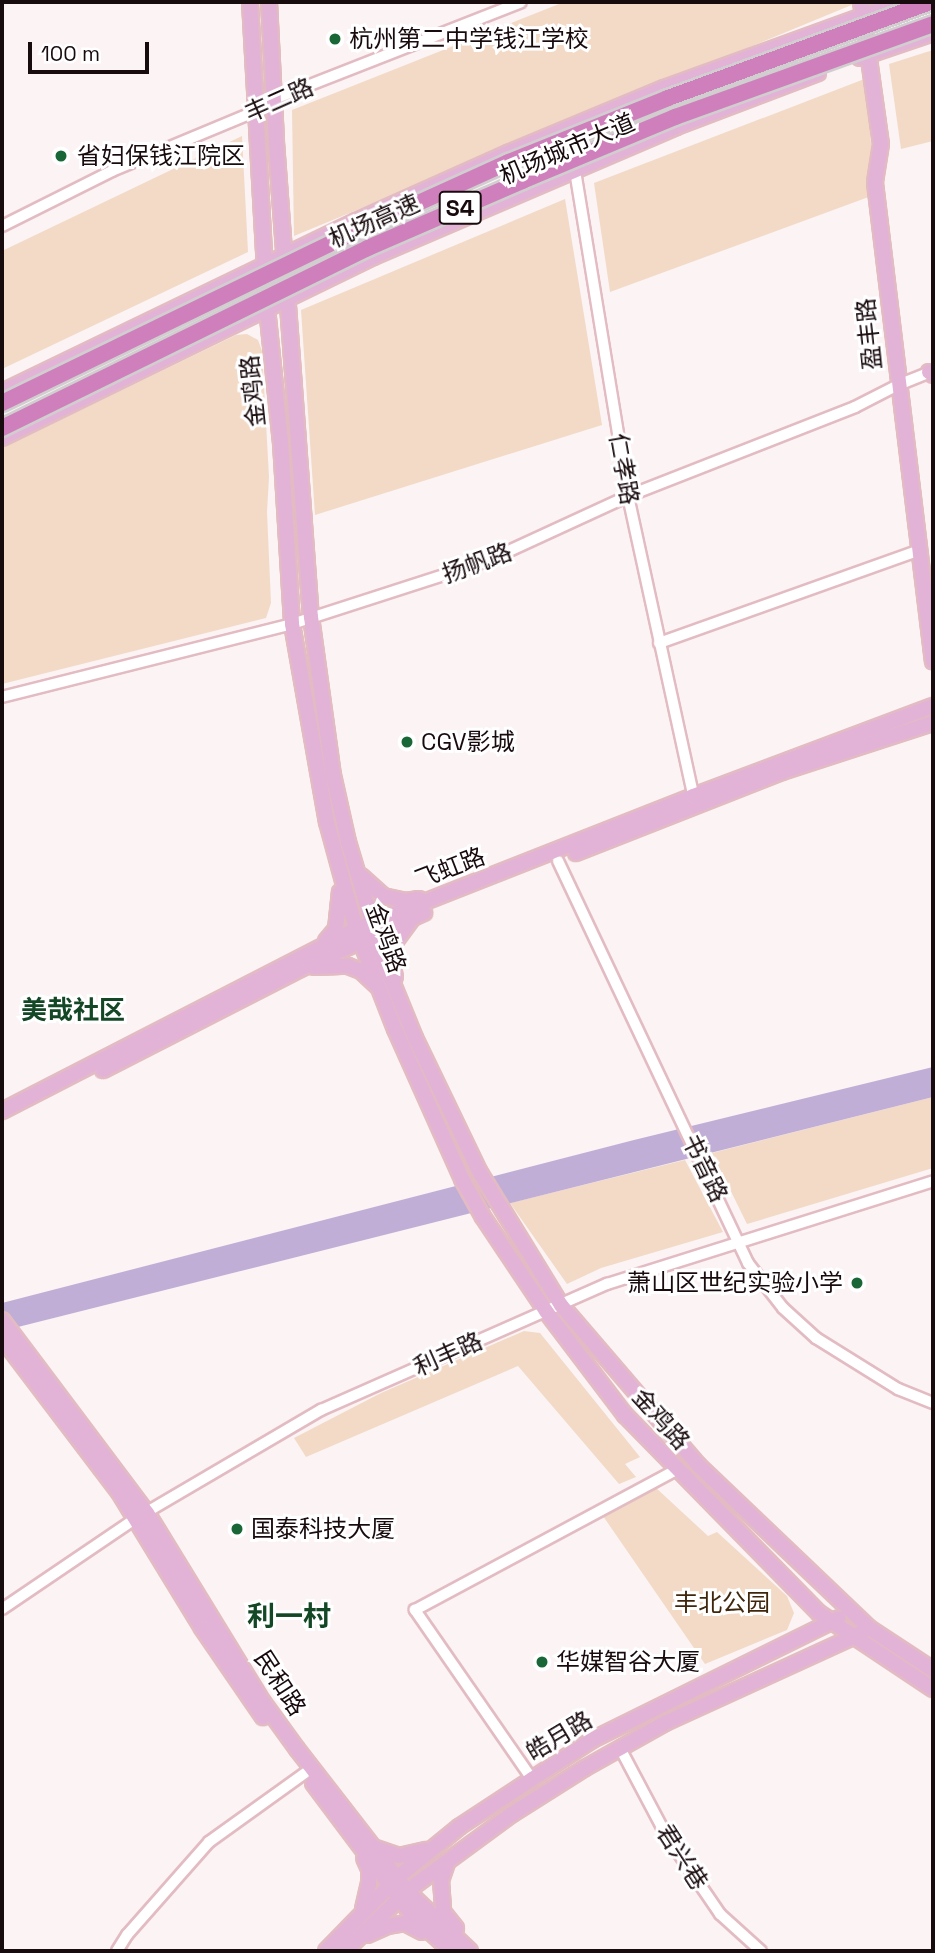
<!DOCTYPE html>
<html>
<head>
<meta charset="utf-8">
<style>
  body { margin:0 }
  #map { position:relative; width:935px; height:1953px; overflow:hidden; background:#fbf3f4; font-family:"Space Grotesk","Noto Sans SC",sans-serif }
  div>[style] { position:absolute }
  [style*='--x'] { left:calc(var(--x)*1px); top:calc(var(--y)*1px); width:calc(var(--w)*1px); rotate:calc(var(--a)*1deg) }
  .green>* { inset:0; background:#f2dac6 }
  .water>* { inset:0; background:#c1aed6 }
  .roads { filter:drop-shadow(2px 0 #e3bbc3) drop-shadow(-2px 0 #e3bbc3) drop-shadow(0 2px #e3bbc3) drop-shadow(0 -2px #e3bbc3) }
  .minor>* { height:10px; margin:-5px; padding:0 5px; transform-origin:5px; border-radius:5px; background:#fff }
  .major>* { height:14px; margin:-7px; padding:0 7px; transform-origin:7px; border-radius:7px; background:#e2b3d7 }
  .bridges { filter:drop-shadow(2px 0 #d1cecf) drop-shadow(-2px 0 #d1cecf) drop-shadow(0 2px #d1cecf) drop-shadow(0 -2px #d1cecf) }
  .highway-bridge>* { height:16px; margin:-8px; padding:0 8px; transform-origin:8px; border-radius:8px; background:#cf80bc }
  .dots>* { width:19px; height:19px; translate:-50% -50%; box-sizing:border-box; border:4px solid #fff; border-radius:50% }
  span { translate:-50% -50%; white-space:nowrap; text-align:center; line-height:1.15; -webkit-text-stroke:6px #fff; paint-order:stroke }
  .shield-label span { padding:2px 5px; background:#fff; border:2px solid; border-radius:5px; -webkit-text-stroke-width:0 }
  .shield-label { font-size:23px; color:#180b0e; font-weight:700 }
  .poi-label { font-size:24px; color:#180b0e }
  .left { translate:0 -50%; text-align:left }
  .right { translate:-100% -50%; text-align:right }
  .street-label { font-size:24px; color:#180b0e }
  .park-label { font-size:24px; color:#3f260c }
  .neighbourhood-label { font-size:26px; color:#134725; font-weight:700 }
  .quarter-label { font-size:28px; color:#134725; font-weight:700 }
  .frame { position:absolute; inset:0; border:4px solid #180b0e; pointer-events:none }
  .scale { position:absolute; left:28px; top:42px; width:121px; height:32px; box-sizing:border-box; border:4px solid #180b0e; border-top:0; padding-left:9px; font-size:21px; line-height:24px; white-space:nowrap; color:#180b0e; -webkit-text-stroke:5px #fff; paint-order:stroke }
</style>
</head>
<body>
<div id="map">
  <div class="green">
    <i style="clip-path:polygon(564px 2px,854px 4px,294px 236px,292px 110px)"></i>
    <i style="clip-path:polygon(933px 50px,933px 141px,901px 149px,889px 64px)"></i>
    <i style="clip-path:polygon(867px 78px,874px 195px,610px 292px,594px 183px)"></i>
    <i style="clip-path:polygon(242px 136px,248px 252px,2px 369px,2px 251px)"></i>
    <i style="clip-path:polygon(565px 199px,602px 425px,315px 515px,301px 310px)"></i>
    <i style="clip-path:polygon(247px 334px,258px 340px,262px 351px,269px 477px,267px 512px,271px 603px,266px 618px,2px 684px,2px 448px,236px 335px)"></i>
    <i style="clip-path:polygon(933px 1097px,933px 1168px,747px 1224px,712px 1153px)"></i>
    <i style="clip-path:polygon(685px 1160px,723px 1232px,601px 1268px,567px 1284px,510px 1203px)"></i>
    <i style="clip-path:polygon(524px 1331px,540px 1333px,640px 1457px,625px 1464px,636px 1477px,619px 1484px,518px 1366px,306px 1457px,294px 1438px,381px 1393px)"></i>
    <i style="clip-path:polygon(655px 1487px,708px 1536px,717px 1532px,787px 1596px,794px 1613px,787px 1630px,705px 1664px,603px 1516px)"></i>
  </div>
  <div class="water">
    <i style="clip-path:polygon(933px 1067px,933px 1097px,2px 1331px,2px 1303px,634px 1140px)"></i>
  </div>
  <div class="roads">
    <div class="minor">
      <i style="--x:569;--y:134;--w:367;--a:80.7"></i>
      <i style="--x:628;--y:496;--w:314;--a:77.7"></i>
      <i style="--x:2;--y:226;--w:123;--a:-26.6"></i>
      <i style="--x:112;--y:171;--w:156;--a:-22.6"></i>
      <i style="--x:256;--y:111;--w:22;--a:-34"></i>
      <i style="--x:274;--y:99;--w:265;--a:-21.4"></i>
      <i style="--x:659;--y:643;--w:275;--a:-19.6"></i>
      <i style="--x:2;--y:697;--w:299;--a:-14.1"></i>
      <i style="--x:292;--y:624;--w:205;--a:-17.9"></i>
      <i style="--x:487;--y:561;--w:155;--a:-24.7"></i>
      <i style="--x:628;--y:496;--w:244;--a:-21.4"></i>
      <i style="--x:855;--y:407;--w:48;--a:-27.1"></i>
      <i style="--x:898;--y:385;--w:38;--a:-22"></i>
      <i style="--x:558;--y:861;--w:445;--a:64.7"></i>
      <i style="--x:748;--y:1263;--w:57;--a:52.1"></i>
      <i style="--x:783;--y:1308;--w:45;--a:42.3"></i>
      <i style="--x:816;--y:1338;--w:97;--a:31.9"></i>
      <i style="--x:898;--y:1389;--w:38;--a:22"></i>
      <i style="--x:2;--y:1609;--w:161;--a:-34.1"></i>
      <i style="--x:135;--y:1519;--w:216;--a:-30.4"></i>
      <i style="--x:321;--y:1410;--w:313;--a:-23.8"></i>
      <i style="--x:607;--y:1284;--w:342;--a:-17.5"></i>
      <i style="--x:620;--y:1748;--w:98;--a:62.1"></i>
      <i style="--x:666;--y:1835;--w:96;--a:55.6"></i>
      <i style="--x:720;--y:1914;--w:55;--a:42.1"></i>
      <i style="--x:532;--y:1779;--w:206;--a:-124.7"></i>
      <i style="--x:415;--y:1610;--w:296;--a:-28.2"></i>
      <i style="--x:117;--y:1951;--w:19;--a:-58"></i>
      <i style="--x:127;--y:1935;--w:124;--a:-48.6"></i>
      <i style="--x:209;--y:1842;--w:118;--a:-35.7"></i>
    </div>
    <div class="major">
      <i style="--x:250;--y:2;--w:306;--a:86.8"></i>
      <i style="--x:267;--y:308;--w:136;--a:84.1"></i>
      <i style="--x:281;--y:443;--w:181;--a:86.5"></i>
      <i style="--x:292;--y:624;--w:201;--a:80"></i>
      <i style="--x:327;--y:822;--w:111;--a:74.8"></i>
      <i style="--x:356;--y:929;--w:107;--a:68.7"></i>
      <i style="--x:395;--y:1029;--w:164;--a:65.9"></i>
      <i style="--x:462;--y:1179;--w:43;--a:61.1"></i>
      <i style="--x:483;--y:1217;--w:113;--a:56.2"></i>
      <i style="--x:546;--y:1311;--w:131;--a:52.8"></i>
      <i style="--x:625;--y:1415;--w:277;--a:45.6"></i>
      <i style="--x:819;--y:1613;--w:137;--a:33.7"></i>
      <i style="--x:269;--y:2;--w:140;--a:87.1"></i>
      <i style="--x:276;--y:142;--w:476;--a:85.8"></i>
      <i style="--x:311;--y:617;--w:160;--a:82.1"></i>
      <i style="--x:333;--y:775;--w:69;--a:77.4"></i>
      <i style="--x:348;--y:842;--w:84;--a:73.3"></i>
      <i style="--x:372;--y:922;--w:13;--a:86"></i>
      <i style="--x:373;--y:935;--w:111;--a:67.8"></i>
      <i style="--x:415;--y:1038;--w:150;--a:64.3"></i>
      <i style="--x:480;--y:1173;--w:155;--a:58.5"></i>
      <i style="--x:561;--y:1305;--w:211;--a:49.4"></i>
      <i style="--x:698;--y:1465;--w:236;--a:43.6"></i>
      <i style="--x:869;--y:1628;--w:77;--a:33.3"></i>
      <i style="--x:861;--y:2;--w:143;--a:82"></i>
      <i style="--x:881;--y:144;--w:39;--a:99"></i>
      <i style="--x:875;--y:183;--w:482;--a:83.1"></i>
      <i style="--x:860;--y:58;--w:77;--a:-18.9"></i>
      <i style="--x:929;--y:372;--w:5;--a:37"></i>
      <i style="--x:2;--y:392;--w:393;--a:-25.8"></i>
      <i style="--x:356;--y:221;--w:167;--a:-24.1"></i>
      <i style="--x:508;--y:153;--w:169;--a:-22.6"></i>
      <i style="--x:664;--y:88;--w:253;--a:-19.9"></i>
      <i style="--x:2;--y:438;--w:413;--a:-26"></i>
      <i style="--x:373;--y:257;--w:330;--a:-23.2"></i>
      <i style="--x:676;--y:127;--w:152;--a:-20.8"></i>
      <i style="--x:576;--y:853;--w:221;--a:-21.5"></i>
      <i style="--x:782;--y:772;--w:159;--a:-18"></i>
      <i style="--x:361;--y:876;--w:30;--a:42"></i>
      <i style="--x:383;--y:896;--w:24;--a:12"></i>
      <i style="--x:406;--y:901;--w:13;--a:-9"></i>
      <i style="--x:326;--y:941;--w:16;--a:-50"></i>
      <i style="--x:336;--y:929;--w:37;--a:-84"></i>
      <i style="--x:314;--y:967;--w:34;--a:-2"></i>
      <i style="--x:348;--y:966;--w:14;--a:21"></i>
      <i style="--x:361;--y:971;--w:22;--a:43"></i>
      <i style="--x:395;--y:977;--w:15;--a:-101"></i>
      <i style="--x:392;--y:962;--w:20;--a:-81"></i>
      <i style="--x:395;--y:942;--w:29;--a:-54"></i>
      <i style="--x:103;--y:1070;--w:224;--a:-27.1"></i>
      <i style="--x:302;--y:968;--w:134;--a:-24.3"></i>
      <i style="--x:2;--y:1111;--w:398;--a:-27.2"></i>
      <i style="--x:356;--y:929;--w:362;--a:-21.5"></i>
      <i style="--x:693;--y:796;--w:256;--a:-20.6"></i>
      <i style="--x:2;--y:1320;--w:241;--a:53.1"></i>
      <i style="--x:147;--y:1513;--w:222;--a:58.5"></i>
      <i style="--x:263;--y:1702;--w:58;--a:54.1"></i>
      <i style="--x:297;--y:1749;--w:180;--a:52.2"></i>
      <i style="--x:407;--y:1891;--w:87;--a:43.6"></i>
      <i style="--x:2;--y:1338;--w:193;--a:52.8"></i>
      <i style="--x:119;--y:1492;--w:159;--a:58.6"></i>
      <i style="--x:202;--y:1628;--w:108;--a:55.6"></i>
      <i style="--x:313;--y:1783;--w:165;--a:53.1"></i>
      <i style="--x:412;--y:1915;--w:53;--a:42.7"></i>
      <i style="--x:376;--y:1848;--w:24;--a:19"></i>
      <i style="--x:399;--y:1856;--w:28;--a:-13"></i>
      <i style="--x:447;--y:1863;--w:18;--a:109"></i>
      <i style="--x:441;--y:1880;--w:32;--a:86"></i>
      <i style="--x:443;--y:1912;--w:21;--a:51"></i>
      <i style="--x:363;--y:1909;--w:26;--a:-77"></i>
      <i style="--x:369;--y:1884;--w:15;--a:-90"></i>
      <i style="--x:369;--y:1869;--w:12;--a:-114"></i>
      <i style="--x:367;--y:1935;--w:22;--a:-24"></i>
      <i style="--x:387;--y:1926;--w:18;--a:-9"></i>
      <i style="--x:405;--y:1923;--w:19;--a:28"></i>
      <i style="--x:326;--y:1951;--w:103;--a:-45.8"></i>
      <i style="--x:398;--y:1877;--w:79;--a:-39.3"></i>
      <i style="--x:459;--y:1827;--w:87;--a:-33.3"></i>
      <i style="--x:532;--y:1779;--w:72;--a:-33"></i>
      <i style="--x:592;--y:1740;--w:275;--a:-26.3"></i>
      <i style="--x:345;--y:1951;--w:86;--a:-44.1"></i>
      <i style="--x:407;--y:1891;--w:130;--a:-36.3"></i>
      <i style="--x:512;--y:1814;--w:86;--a:-32.2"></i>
      <i style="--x:585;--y:1768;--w:92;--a:-29.4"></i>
      <i style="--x:665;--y:1723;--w:217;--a:-24.6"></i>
    </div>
  </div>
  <div class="bridges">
    <div class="highway-bridge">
      <i style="--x:2;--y:403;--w:399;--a:-25.9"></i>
      <i style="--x:361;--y:229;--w:162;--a:-24.4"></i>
      <i style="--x:509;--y:162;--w:171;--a:-21.9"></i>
      <i style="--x:668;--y:98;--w:280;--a:-20.1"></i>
      <i style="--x:2;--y:428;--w:408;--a:-26.2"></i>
      <i style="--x:368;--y:248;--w:168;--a:-23.5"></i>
      <i style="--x:522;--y:181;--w:166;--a:-22.7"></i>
      <i style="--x:675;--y:117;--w:274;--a:-19.8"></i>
    </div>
  </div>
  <div class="dots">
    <i style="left:335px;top:39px;background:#196736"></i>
    <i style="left:61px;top:156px;background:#196736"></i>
    <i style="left:407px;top:742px;background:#196736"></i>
    <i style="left:857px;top:1283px;background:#196736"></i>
    <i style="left:237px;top:1529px;background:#196736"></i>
    <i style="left:542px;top:1662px;background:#196736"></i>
  </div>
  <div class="shield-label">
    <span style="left:460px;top:208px">S4</span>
  </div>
  <div class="poi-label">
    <span class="left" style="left:349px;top:39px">杭州第二中学钱江学校</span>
    <span class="left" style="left:77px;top:156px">省妇保钱江院区</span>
    <span class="left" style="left:421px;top:742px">CGV影城</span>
    <span class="right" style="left:843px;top:1283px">萧山区世纪实验小学</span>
    <span class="left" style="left:251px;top:1529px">国泰科技大厦</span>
    <span class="left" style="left:556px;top:1662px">华媒智谷大厦</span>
  </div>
  <div class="street-label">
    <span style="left:279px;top:100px;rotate:-24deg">丰二路</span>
    <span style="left:567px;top:149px;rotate:-23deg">机场城市大道</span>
    <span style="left:374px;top:221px;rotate:-24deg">机场高速</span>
    <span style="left:869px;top:334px;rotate:-96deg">盈丰路</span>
    <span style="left:253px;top:391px;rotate:-96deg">金鸡路</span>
    <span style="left:624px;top:469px;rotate:80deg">仁孝路</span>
    <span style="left:477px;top:563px;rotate:-20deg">扬帆路</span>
    <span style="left:450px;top:868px;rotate:-21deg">飞虹路</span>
    <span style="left:386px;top:938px;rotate:70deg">金鸡路</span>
    <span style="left:705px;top:1168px;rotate:64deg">书音路</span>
    <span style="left:448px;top:1354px;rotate:-24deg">利丰路</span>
    <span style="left:661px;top:1419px;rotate:48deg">金鸡路</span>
    <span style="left:280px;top:1683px;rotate:57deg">民和路</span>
    <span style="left:559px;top:1736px;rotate:-31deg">皓月路</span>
    <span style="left:682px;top:1857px;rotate:57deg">君兴巷</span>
  </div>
  <div class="park-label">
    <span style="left:722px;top:1603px">丰北公园</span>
  </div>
  <div class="neighbourhood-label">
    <span style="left:73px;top:1011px">美哉社区</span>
  </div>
  <div class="quarter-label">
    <span style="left:289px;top:1616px">利一村</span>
  </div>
  <div class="frame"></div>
  <div class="scale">100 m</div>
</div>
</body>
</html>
